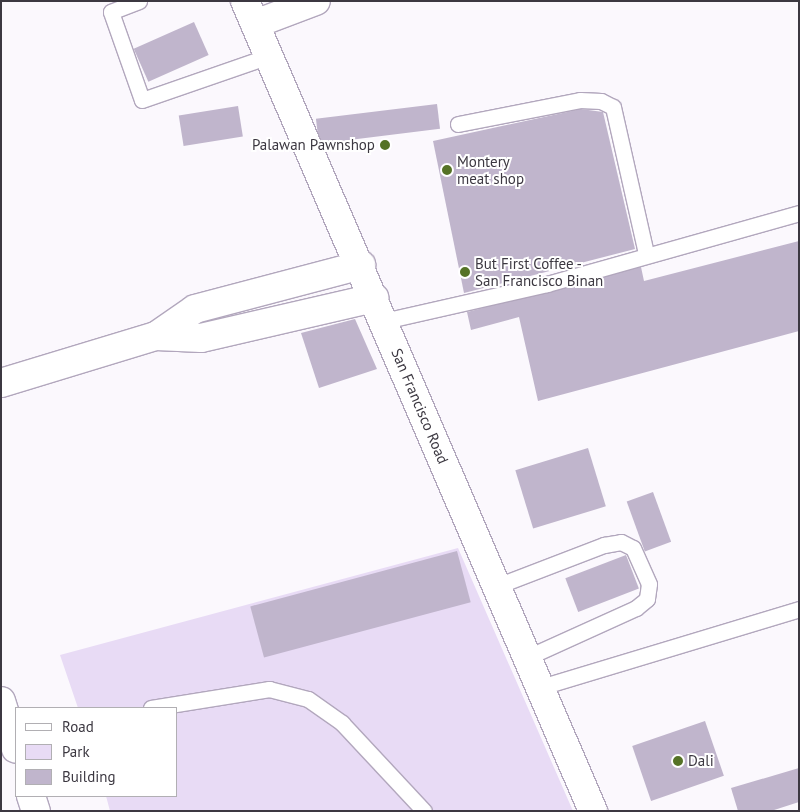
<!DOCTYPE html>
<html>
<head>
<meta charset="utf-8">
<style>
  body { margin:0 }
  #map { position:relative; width:800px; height:812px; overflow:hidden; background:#fbf8fd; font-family:"PT Sans",sans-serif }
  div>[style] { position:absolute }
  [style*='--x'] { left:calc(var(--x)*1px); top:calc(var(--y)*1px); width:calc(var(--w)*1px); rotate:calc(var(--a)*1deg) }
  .green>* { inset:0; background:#e8dbf5 }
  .building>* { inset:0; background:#c0b5cc; transform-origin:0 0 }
  .roads { filter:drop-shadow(1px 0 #b2a7bd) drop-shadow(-1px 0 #b2a7bd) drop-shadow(0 1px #b2a7bd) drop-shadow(0 -1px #b2a7bd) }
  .service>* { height:15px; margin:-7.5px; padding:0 7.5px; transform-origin:7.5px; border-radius:7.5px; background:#fff }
  .minor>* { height:28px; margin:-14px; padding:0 14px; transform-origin:14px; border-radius:14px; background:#fff }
  .secondary>* { height:28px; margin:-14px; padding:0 14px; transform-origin:14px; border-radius:14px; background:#fff }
  .dots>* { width:14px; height:14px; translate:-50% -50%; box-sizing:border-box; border:2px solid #fff; border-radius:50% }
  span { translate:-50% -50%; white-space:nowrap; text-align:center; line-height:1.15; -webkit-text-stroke:4px #fff; paint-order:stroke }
  .poi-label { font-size:15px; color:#3c3841 }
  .right { translate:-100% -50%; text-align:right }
  .left { translate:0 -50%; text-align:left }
  .street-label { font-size:15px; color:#3c3841 }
  .frame { position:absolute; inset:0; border:2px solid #3c3841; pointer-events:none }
  .legend { position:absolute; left:15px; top:707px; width:162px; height:90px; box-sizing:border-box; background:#fff; border:1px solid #b1afb3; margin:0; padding:6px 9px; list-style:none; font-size:15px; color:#3c3841 }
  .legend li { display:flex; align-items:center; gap:10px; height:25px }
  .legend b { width:25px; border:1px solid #b1afb3 }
</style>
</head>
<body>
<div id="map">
  <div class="green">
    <i style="clip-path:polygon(458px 548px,573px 811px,110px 811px,106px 796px,176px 796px,176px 708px,78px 708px,60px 655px)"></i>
  </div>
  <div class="building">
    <i style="left:194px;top:22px;width:36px;height:66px;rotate:66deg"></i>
    <i style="left:437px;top:104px;width:25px;height:122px;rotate:83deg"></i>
    <i style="left:238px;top:106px;width:31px;height:60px;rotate:81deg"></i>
    <i style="clip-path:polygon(581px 109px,603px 112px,635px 249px,464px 293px,433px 141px)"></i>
    <i style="clip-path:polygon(799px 241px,799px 331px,538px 401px,519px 317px,471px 330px,467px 312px,641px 267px,644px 281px)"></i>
    <i style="clip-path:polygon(355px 319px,377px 369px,319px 388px,301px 333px)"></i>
    <i style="left:588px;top:448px;width:61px;height:76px;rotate:73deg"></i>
    <i style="left:653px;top:492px;width:53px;height:28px;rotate:70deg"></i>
    <i style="left:457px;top:551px;width:53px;height:214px;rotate:75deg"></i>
    <i style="left:626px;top:555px;width:36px;height:65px;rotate:69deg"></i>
    <i style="left:705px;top:721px;width:58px;height:77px;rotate:71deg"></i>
    <i style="clip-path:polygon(799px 768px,799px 802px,771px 811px,738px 811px,731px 788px)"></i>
  </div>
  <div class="roads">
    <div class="service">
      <i style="--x:139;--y:1;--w:30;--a:159"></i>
      <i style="--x:111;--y:12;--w:93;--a:70.6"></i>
      <i style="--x:142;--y:100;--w:134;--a:-19.1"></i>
      <i style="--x:458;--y:124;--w:124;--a:-11.1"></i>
      <i style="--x:580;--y:100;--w:21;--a:3"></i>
      <i style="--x:601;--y:101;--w:13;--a:27"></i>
      <i style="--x:613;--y:107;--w:151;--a:77.3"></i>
      <i style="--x:384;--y:321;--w:167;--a:-12.8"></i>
      <i style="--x:547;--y:284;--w:262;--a:-15.7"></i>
      <i style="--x:497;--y:586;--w:115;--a:-21"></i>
      <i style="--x:604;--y:545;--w:17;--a:-10"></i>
      <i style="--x:621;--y:542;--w:13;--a:27"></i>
      <i style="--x:633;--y:548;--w:39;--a:66"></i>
      <i style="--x:649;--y:584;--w:15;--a:98"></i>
      <i style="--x:647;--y:599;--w:14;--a:141"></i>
      <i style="--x:636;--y:608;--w:119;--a:155.6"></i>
      <i style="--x:541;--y:687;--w:270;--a:-16.8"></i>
      <i style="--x:151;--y:708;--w:120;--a:-9.1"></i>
      <i style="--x:269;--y:689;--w:40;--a:14.4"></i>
      <i style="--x:308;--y:699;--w:42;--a:35.2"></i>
      <i style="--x:342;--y:723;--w:120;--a:47"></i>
    </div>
    <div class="minor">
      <i style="--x:255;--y:24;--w:65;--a:-20.7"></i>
      <i style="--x:156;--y:336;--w:45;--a:2.5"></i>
      <i style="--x:201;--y:338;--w:178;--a:-13"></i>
      <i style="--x:1;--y:383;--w:162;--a:-16.9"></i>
      <i style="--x:156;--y:336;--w:47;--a:-34.7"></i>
      <i style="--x:195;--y:309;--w:172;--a:-14.8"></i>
      <i style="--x:1;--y:701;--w:50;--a:72.6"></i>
      <i style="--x:31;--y:796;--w:16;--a:72"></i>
    </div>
    <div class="secondary">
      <i style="--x:245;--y:1;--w:882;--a:66.75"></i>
    </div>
  </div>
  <div class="dots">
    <i style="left:385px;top:145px;background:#557226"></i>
    <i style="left:447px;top:170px;background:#557226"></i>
    <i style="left:465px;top:272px;background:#557226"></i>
    <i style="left:678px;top:761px;background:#557226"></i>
  </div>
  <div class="poi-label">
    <span class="right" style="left:375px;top:145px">Palawan Pawnshop</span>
    <span class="left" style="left:457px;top:170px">Montery<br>meat shop</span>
    <span class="left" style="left:475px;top:272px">But First Coffee -<br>San Francisco Binan</span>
    <span class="left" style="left:688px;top:761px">Dali</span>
  </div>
  <div class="street-label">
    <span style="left:420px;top:406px;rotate:67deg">San Francisco Road</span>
  </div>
  <div class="frame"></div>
  <ul class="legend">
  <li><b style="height:6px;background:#fff"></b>Road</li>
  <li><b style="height:14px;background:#e8dbf5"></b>Park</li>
  <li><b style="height:14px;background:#c0b5cc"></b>Building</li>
  </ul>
</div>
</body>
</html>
